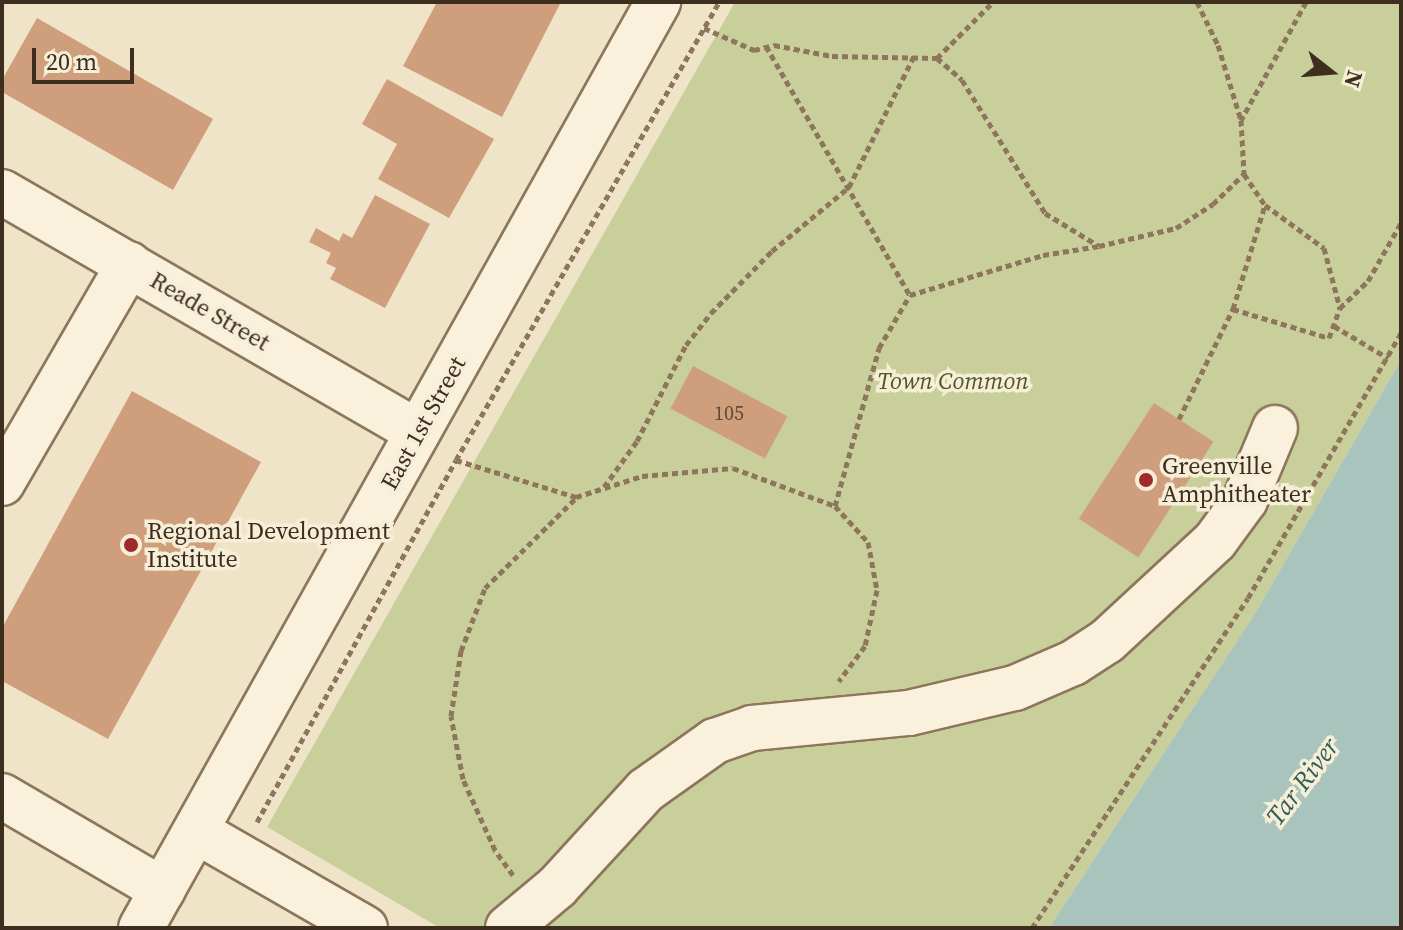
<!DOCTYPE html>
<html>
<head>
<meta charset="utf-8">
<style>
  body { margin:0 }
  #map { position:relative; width:1403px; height:930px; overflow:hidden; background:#f0e4c8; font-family:"Source Serif 4",serif }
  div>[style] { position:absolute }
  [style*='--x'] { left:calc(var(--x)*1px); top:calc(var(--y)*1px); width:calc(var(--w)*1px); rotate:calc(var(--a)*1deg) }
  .green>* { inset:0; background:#c9cf9b }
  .water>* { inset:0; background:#a9c4bc }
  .building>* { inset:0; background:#cf9f7d; transform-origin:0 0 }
  .path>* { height:5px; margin-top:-2.5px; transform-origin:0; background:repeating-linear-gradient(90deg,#8d765c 0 6px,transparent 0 10px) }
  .roads { filter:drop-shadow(2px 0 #8d765c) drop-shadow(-2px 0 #8d765c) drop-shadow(0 2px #8d765c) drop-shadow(0 -2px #8d765c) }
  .minor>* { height:44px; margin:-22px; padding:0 22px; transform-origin:22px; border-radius:22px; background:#faf1dc }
  .dots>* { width:22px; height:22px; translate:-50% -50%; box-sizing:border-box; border:4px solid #f7eed8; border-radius:50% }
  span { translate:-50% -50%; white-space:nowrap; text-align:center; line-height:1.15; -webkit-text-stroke:7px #f7eed8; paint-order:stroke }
  .number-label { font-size:20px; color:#624a37 }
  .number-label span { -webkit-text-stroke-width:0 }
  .street-label { font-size:24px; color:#3d2e20 }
  .park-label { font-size:24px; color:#4d5a26; font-style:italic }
  .poi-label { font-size:24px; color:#3d2e20 }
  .left { translate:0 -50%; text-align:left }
  .water-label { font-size:26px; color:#2f5d5a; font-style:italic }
  .frame { position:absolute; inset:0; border:4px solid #3d2e20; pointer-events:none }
  .north { position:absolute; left:1291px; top:32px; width:80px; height:80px; -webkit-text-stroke:6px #f7eed8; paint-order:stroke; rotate:107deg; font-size:22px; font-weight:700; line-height:32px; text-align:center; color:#3d2e20 }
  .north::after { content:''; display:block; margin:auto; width:28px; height:36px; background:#3d2e20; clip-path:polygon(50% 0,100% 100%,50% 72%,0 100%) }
  .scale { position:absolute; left:32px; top:48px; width:102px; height:36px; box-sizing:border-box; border:4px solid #3d2e20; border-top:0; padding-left:10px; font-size:24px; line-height:28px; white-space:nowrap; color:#3d2e20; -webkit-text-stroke:6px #f7eed8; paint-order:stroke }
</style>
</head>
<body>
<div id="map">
  <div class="green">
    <i style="clip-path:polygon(735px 2px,1401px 2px,1401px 360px,1256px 612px,1049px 928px,440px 928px,267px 827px)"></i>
  </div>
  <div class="water">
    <i style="clip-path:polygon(1401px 360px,1401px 928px,1049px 928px,1256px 612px)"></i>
  </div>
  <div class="building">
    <i style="clip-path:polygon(437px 2px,561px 2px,502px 117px,403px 66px)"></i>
    <i style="clip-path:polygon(37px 18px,213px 119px,173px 190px,2px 92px,2px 80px)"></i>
    <i style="clip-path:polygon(387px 79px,494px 139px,449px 218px,378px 179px,397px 144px,362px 124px)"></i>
    <i style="clip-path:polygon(375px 195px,430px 224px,385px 308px,330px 279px,336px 268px,326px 263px,331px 253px,309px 242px,316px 228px,339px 241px,343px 233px,352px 238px)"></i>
    <i style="left:693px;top:366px;width:107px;height:48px;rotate:28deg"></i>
    <i style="clip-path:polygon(132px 391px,261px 462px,108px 739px,2px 681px,2px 628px)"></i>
    <i style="left:1154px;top:403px;width:71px;height:138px;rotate:33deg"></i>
  </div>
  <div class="path">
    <i style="--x:1197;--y:2;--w:48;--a:64"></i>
    <i style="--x:1218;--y:45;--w:78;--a:73"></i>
    <i style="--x:1306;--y:2;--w:135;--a:118.8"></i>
    <i style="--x:1241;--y:120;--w:54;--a:86.8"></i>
    <i style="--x:1244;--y:174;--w:37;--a:56"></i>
    <i style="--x:1265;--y:205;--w:73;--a:36.1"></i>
    <i style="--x:1324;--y:248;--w:62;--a:75.1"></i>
    <i style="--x:1340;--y:308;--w:39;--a:-44"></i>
    <i style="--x:1368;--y:281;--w:67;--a:-60.4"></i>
    <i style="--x:704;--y:28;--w:55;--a:23.7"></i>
    <i style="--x:754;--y:50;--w:21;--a:-14"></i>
    <i style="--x:774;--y:45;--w:59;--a:10.7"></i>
    <i style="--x:832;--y:56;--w:105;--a:1.1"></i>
    <i style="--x:937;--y:58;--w:79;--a:-45"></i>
    <i style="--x:766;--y:46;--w:288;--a:60"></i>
    <i style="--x:937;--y:58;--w:33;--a:41"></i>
    <i style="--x:962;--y:80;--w:157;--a:58"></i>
    <i style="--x:1045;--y:213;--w:63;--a:31.4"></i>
    <i style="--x:1099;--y:246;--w:79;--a:-13.2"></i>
    <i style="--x:1176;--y:228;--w:44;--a:-33"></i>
    <i style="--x:1213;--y:204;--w:43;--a:-44.1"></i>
    <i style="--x:1233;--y:309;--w:100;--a:16.8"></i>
    <i style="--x:1329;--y:338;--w:32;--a:-70"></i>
    <i style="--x:1334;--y:326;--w:63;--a:30.7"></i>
    <i style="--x:1179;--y:419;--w:123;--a:-63.9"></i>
    <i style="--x:1233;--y:309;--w:109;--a:-72.9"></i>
    <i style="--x:456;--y:460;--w:126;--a:17.1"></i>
    <i style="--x:576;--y:497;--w:69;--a:-17.7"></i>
    <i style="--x:642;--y:476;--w:91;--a:-5"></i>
    <i style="--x:733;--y:468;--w:109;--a:20.4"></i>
    <i style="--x:835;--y:506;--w:164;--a:-74.4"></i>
    <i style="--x:879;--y:348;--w:61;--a:-59.7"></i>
    <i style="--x:910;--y:295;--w:139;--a:-16.7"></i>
    <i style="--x:1043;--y:255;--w:57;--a:-9.1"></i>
    <i style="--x:604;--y:487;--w:57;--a:-54.3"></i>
    <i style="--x:637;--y:441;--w:108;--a:-63"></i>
    <i style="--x:686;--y:345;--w:41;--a:-52"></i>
    <i style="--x:711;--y:313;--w:87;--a:-45.5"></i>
    <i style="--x:772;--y:251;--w:100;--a:-39.7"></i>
    <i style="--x:849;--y:187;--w:146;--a:-63.6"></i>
    <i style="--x:835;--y:506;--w:49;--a:47.5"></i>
    <i style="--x:868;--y:542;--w:49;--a:79.4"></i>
    <i style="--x:877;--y:590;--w:57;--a:102.1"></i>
    <i style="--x:865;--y:646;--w:44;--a:126.6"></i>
    <i style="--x:257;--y:822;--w:413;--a:-61.2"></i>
    <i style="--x:456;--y:460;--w:528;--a:-60.13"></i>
    <i style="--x:513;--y:875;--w:31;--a:-126"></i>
    <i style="--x:495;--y:850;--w:78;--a:-114.3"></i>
    <i style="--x:463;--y:779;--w:64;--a:-100.8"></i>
    <i style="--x:451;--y:716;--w:66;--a:-81.3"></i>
    <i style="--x:461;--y:651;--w:67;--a:-69.1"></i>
    <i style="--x:485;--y:588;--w:128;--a:-44.7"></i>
    <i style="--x:1032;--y:928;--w:394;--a:-56.8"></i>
    <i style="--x:1248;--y:598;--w:306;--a:-60"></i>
  </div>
  <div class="roads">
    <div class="minor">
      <i style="--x:2;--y:192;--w:480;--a:30"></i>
      <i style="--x:2;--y:483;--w:253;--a:-59.9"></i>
      <i style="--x:2;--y:796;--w:186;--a:30.3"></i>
      <i style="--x:196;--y:831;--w:195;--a:29.9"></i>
      <i style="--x:141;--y:928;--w:1061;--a:-60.82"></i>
      <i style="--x:508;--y:928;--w:64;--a:-39.9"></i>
      <i style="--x:557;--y:887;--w:132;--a:-47.5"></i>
      <i style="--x:646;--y:790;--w:85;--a:-35.4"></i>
      <i style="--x:715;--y:741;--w:39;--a:-19"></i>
      <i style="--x:752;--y:728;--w:158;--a:-5.5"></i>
      <i style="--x:909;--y:713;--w:109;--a:-13.3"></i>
      <i style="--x:1015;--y:688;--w:63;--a:-23.3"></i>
      <i style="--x:1073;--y:663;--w:40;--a:-32.9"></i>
      <i style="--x:1107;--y:641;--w:147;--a:-42.8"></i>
      <i style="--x:1215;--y:541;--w:51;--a:-53.8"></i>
      <i style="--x:1245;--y:500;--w:78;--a:-67.4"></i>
    </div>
  </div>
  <div class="dots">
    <i style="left:1146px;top:480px;background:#9e2a2b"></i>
    <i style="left:131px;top:545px;background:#9e2a2b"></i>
  </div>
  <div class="number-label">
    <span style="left:729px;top:413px">105</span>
  </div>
  <div class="street-label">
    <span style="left:210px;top:311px;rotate:30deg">Reade Street</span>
    <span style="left:423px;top:423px;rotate:-61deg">East 1st Street</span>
  </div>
  <div class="park-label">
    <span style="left:953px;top:381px">Town Common</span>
  </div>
  <div class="poi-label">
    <span class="left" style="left:1162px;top:480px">Greenville<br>Amphitheater</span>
    <span class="left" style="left:147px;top:545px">Regional Development<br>Institute</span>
  </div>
  <div class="water-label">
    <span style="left:1303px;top:782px;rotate:-53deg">Tar River</span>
  </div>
  <div class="frame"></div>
  <div class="north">N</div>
  <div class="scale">20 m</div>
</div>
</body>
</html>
